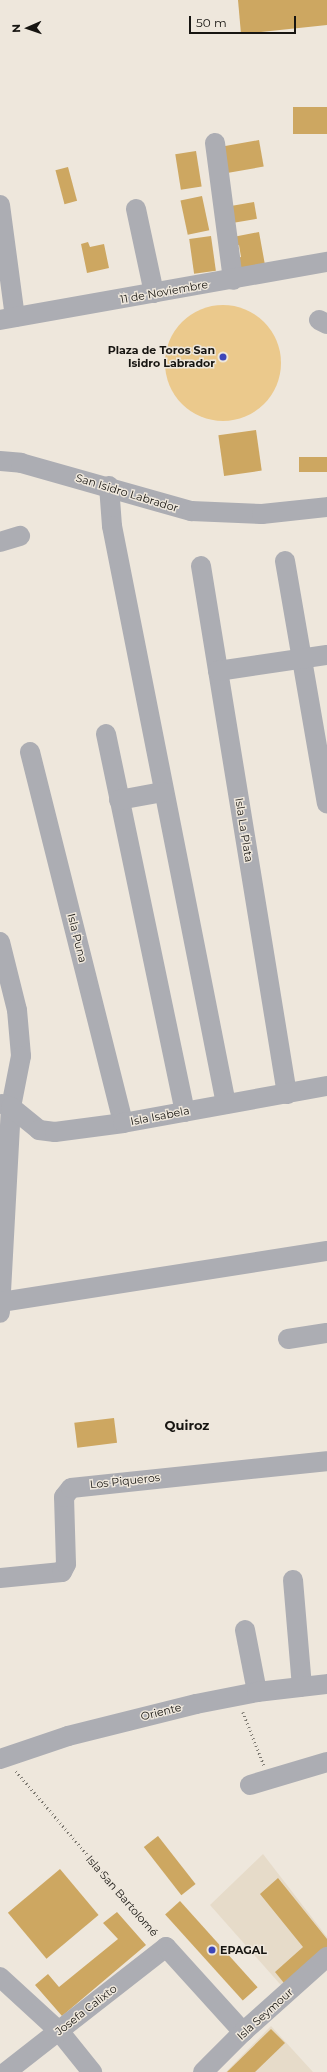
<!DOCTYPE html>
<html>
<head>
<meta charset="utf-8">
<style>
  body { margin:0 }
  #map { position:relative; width:327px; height:2072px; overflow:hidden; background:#eee7dc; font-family:Montserrat,sans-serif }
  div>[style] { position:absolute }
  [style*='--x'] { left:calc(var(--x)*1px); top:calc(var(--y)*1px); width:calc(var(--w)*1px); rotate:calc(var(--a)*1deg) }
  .built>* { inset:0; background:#e6dbc9 }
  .green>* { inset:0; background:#ebc98c }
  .round { border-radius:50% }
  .building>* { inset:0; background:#cda761; transform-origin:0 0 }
  .path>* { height:2.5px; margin-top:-1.25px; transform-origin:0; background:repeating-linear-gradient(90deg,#7e7a72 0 1px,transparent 0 4px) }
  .minor>* { height:20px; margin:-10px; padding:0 10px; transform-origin:10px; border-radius:10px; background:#acadb3 }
  .dots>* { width:11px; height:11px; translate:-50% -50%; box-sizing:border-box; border:2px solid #eee7dc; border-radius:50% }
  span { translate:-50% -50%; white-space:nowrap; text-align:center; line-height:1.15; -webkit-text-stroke:3px #eee7dc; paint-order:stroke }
  .street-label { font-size:11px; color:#171511 }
  .poi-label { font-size:11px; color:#171511; font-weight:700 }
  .right { translate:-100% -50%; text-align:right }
  .left { translate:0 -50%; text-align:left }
  .quarter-label { font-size:13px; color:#171511; font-weight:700 }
  .north { position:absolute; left:8px; top:8px; width:40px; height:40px; -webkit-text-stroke:3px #eee7dc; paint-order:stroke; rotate:268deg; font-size:11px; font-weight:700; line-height:16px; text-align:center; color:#171511 }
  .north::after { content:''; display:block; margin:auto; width:14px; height:18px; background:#171511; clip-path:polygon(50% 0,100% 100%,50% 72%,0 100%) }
  .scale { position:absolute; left:189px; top:16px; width:107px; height:18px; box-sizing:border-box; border:2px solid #171511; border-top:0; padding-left:5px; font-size:12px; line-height:14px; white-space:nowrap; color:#171511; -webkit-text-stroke:3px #eee7dc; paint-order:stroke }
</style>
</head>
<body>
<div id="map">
  <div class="built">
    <i style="clip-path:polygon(263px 1854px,327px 1937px,327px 1955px,287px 1992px,210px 1905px)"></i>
    <i style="clip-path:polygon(271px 2026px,313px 2072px,226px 2072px)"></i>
  </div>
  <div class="green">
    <i class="round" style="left:165px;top:305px;width:116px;height:116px"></i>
  </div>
  <div class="building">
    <i style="clip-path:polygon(238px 0,327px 0,327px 25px,241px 34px)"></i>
    <i style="left:327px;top:107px;width:27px;height:34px;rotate:90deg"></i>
    <i style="left:259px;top:140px;width:27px;height:40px;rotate:80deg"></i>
    <i style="left:196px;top:151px;width:36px;height:21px;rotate:81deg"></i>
    <i style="left:68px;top:167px;width:35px;height:13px;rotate:75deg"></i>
    <i style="left:202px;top:196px;width:35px;height:22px;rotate:78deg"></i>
    <i style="left:254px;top:202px;width:17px;height:25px;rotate:80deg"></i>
    <i style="clip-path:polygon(259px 232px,265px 265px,238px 270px,236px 258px,241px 257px,239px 245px,235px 246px,233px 237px)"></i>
    <i style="left:211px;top:236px;width:35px;height:22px;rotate:82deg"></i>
    <i style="clip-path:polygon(88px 242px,90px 247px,104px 244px,109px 268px,87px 273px,81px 244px)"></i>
    <i style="left:256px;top:430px;width:41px;height:38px;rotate:82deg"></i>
    <i style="left:327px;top:457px;width:15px;height:28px;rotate:90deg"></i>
    <i style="left:114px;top:1418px;width:25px;height:40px;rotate:83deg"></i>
    <i style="left:158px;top:1836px;width:61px;height:18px;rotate:52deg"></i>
    <i style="left:60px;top:1869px;width:60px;height:68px;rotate:50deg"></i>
    <i style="clip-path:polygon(278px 1878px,327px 1939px,327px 1955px,288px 1988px,275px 1972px,303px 1947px,260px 1894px)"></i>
    <i style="left:180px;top:1901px;width:116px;height:20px;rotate:48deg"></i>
    <i style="clip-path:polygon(117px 1912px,146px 1945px,62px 2016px,35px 1985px,48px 1974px,59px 1987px,118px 1939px,103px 1923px)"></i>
    <i style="clip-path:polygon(271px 2029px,285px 2043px,255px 2072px,227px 2072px)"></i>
  </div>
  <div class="path">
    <i style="--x:243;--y:1712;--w:57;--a:68.4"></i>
    <i style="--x:16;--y:1771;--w:216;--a:49.5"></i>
  </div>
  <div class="minor">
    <i style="--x:215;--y:143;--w:138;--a:82.5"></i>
    <i style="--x:0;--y:205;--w:113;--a:82.4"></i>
    <i style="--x:136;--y:209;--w:86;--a:77.9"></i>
    <i style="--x:0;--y:320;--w:332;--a:-10.1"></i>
    <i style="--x:319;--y:320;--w:9;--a:27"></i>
    <i style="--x:0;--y:461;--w:21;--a:5"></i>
    <i style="--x:21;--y:463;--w:177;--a:15.8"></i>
    <i style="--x:191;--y:511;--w:71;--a:2.4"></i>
    <i style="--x:262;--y:514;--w:65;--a:-6.1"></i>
    <i style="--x:109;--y:486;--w:40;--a:85.7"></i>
    <i style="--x:112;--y:526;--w:589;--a:78.84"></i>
    <i style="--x:0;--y:542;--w:21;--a:-17"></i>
    <i style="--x:285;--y:561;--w:246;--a:80.2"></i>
    <i style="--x:201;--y:566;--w:535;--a:80.75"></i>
    <i style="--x:218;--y:671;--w:110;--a:-8.4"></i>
    <i style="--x:106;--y:734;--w:386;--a:78.2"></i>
    <i style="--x:30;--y:752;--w:382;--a:75.9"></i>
    <i style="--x:119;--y:800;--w:45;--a:-10.3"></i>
    <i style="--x:0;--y:942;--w:70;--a:76"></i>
    <i style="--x:17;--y:1010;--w:46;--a:85"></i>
    <i style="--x:21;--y:1056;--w:52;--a:101.1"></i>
    <i style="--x:11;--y:1107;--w:206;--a:93.1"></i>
    <i style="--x:2;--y:1104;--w:9;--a:18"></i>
    <i style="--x:11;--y:1107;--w:36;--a:39"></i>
    <i style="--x:39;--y:1130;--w:16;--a:7"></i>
    <i style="--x:55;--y:1132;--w:69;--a:-7.5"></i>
    <i style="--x:123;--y:1123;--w:207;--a:-10.3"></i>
    <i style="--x:1;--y:1302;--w:330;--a:-8.9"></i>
    <i style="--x:288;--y:1339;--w:39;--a:-9"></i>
    <i style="--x:0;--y:1578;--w:62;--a:-5.5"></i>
    <i style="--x:62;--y:1572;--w:9;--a:-63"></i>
    <i style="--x:66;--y:1564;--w:67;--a:-91.7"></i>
    <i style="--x:64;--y:1497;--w:11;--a:-52"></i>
    <i style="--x:71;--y:1488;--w:257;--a:-6"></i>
    <i style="--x:293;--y:1580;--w:107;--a:85.2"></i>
    <i style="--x:245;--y:1630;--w:63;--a:79"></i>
    <i style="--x:0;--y:1759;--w:72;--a:-18.7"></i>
    <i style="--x:68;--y:1736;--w:132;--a:-14"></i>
    <i style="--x:196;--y:1704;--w:62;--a:-11.1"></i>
    <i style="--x:257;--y:1692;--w:70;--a:-6.5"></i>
    <i style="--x:250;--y:1785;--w:80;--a:-16.6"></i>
    <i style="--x:0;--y:1977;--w:80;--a:42.5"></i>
    <i style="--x:59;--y:2031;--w:53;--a:51.2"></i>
    <i style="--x:6;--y:2072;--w:203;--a:-38"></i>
    <i style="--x:166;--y:1947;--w:115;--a:47.8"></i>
    <i style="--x:203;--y:2072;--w:57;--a:-45"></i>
    <i style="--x:243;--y:2032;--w:113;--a:-41.8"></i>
  </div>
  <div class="dots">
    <i style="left:223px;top:357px;background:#3d46b9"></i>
    <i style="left:212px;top:1950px;background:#3d46b9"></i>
  </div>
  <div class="street-label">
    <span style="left:164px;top:292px;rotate:-10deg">11 de Noviembre</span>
    <span style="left:127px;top:493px;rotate:17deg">San Isidro Labrador</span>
    <span style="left:244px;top:830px;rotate:81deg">Isla La Plata</span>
    <span style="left:77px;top:938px;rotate:76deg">Isla Puna</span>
    <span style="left:160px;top:1116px;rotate:-11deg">Isla Isabela</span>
    <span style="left:125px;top:1481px;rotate:-6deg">Los Piqueros</span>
    <span style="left:161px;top:1712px;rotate:-14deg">Oriente</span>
    <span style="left:122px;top:1896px;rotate:49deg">Isla San Bartolomé</span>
    <span style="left:86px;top:2010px;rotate:-38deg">Josefa Calixto</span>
    <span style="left:265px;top:2014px;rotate:-42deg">Isla Seymour</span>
  </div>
  <div class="poi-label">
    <span class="right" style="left:215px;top:357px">Plaza de Toros San<br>Isidro Labrador</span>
    <span class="left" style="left:220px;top:1950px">EPAGAL</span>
  </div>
  <div class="quarter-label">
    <span style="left:187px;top:1425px">Quiroz</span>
  </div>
  <div class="north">N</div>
  <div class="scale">50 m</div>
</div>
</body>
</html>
